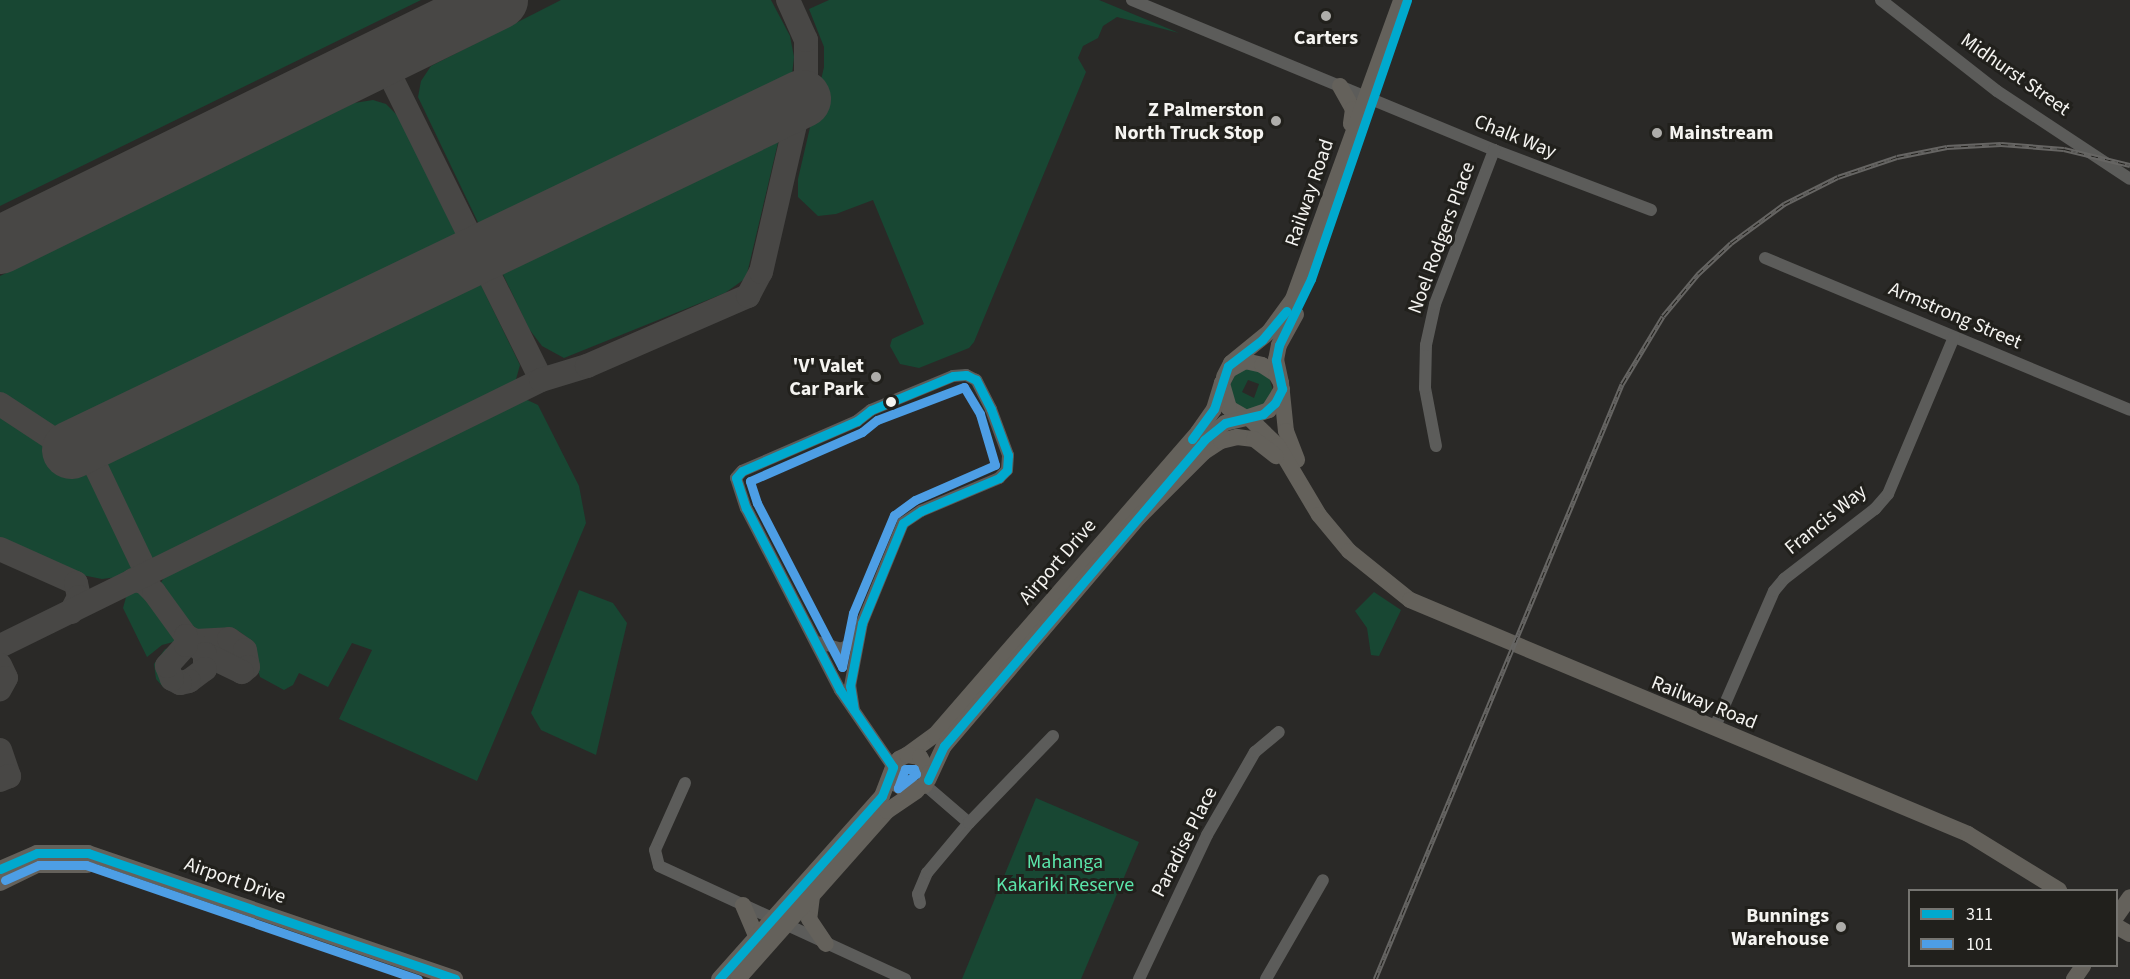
<!DOCTYPE html>
<html>
<head>
<meta charset="utf-8">
<style>
  body { margin:0 }
  #map { position:relative; width:2130px; height:979px; overflow:hidden; background:#2a2927; font-family:"Source Sans 3",sans-serif }
  div>[style] { position:absolute }
  [style*='--x'] { left:calc(var(--x)*1px); top:calc(var(--y)*1px); width:calc(var(--w)*1px); rotate:calc(var(--a)*1deg) }
  .green>* { inset:0; background:#184733 }
  .taxiway>* { height:24px; margin:-12px; padding:0 12px; transform-origin:12px; border-radius:12px; background:#484745 }
  .runway>* { height:58px; margin:-29px; padding:0 29px; transform-origin:29px; border-radius:29px; background:#484745 }
  .minor>* { height:12px; margin:-6px; padding:0 6px; transform-origin:6px; border-radius:6px; background:#5c5c5a }
  .major>* { height:16px; margin:-8px; padding:0 8px; transform-origin:8px; border-radius:8px; background:#64615b }
  .rail>* { height:4.5px; margin-top:-2.25px; transform-origin:0; background:repeating-linear-gradient(90deg,#21201c 0 7px,#666563 0 14px); box-sizing:border-box; border-block:2px solid #666563 }
  .bus-1>* { height:9px; margin:-4.5px; padding:0 4.5px; transform-origin:4.5px; border-radius:4.5px; background:#00a9ce }
  .bus-2>* { height:9px; margin:-4.5px; padding:0 4.5px; transform-origin:4.5px; border-radius:4.5px; background:#4d9ee5 }
  .dots>* { width:16px; height:16px; translate:-50% -50%; box-sizing:border-box; border:3px solid #21201c; border-radius:50% }
  span { translate:-50% -50%; white-space:nowrap; text-align:center; line-height:1.15; -webkit-text-stroke:6px #21201c; paint-order:stroke }
  .poi-label { font-size:20px; color:#f5f4f1; font-weight:700 }
  .right { translate:-100% -50%; text-align:right }
  .left { translate:0 -50%; text-align:left }
  .street-label { font-size:20px; color:#f5f4f1 }
  .park-label { font-size:20px; color:#5be6ab }
  .legend { position:absolute; left:1908px; top:889px; width:210px; height:78px; box-sizing:border-box; background:#21201c; border:2px solid #767571; margin:0; padding:8px 10px; list-style:none; font-size:18px; color:#f5f4f1 }
  .legend li { display:flex; align-items:center; gap:12px; height:30px }
  .legend b { width:30px; border:2px solid #767571 }
</style>
</head>
<body>
<div id="map">
  <div class="green">
    <i style="clip-path:polygon(0 0,421px 0,0 206px)"></i>
    <i style="clip-path:polygon(561px 0,771px 0,790px 36px,794px 57px,790px 92px,746px 278px,725px 293px,564px 358px,542px 346px,529px 329px,418px 97px,421px 81px,431px 66px)"></i>
    <i style="clip-path:polygon(829px 0,1099px 0,1179px 33px,1117px 17px,1103px 26px,1098px 38px,1083px 46px,1078px 58px,1086px 72px,974px 342px,969px 348px,919px 368px,900px 364px,890px 346px,892px 339px,924px 324px,873px 200px,836px 214px,818px 216px,798px 197px,798px 179px,824px 67px,824px 47px,809px 9px)"></i>
    <i style="clip-path:polygon(373px 100px,386px 104px,400px 118px,520px 365px,515px 383px,125px 576px,102px 579px,82px 575px,0 540px,0 276px,354px 103px)"></i>
    <i style="clip-path:polygon(evenodd,1250px 367px,1269px 377px,1273px 391px,1267px 405px,1247px 411px,1235px 404px,1230px 385px,1236px 373px,1250px 367px,1248px 380px,1259px 384px,1254px 398px,1242px 392px,1248px 380px)"></i>
    <i style="clip-path:polygon(525px 399px,538px 405px,579px 486px,586px 523px,477px 781px,339px 719px,372px 650px,352px 643px,328px 687px,299px 673px,293px 685px,284px 690px,260px 677px,248px 638px,237px 630px,195px 635px,164px 602px,160px 584px,169px 570px,515px 400px,517px 403px)"></i>
    <i style="clip-path:polygon(128px 590px,139px 590px,152px 599px,178px 634px,177px 641px,162px 645px,147px 657px,123px 608px)"></i>
    <i style="clip-path:polygon(579px 590px,613px 603px,627px 623px,596px 755px,541px 730px,531px 713px)"></i>
    <i style="clip-path:polygon(1374px 592px,1401px 610px,1379px 656px,1371px 655px,1367px 628px,1355px 611px)"></i>
    <i style="clip-path:polygon(177px 646px,163px 658px,163px 674px,169px 683px,163px 687px,156px 679px,154px 664px,165px 649px)"></i>
    <i style="clip-path:polygon(1036px 798px,1139px 842px,1081px 979px,962px 979px)"></i>
  </div>
  <div class="taxiway">
    <i style="--x:381;--y:57;--w:360;--a:63.6"></i>
    <i style="--x:0;--y:404;--w:115;--a:33.3"></i>
    <i style="--x:96;--y:467;--w:119;--a:64.5"></i>
    <i style="--x:0;--y:549;--w:83;--a:24.1"></i>
    <i style="--x:76;--y:583;--w:14;--a:78"></i>
    <i style="--x:79;--y:597;--w:17;--a:118"></i>
    <i style="--x:133;--y:580;--w:11;--a:10"></i>
    <i style="--x:144;--y:582;--w:14;--a:45"></i>
    <i style="--x:154;--y:592;--w:54;--a:54"></i>
    <i style="--x:186;--y:636;--w:10;--a:29"></i>
    <i style="--x:195;--y:641;--w:34;--a:-3"></i>
    <i style="--x:229;--y:639;--w:19;--a:35"></i>
    <i style="--x:245;--y:650;--w:17;--a:80"></i>
    <i style="--x:248;--y:667;--w:8;--a:140"></i>
    <i style="--x:242;--y:672;--w:41;--a:-154.1"></i>
    <i style="--x:186;--y:636;--w:26;--a:43"></i>
    <i style="--x:205;--y:654;--w:15;--a:90"></i>
    <i style="--x:205;--y:669;--w:20;--a:143"></i>
    <i style="--x:189;--y:681;--w:9;--a:167"></i>
    <i style="--x:180;--y:683;--w:9;--a:-153"></i>
    <i style="--x:172;--y:679;--w:14;--a:-111"></i>
    <i style="--x:167;--y:666;--w:28;--a:-48"></i>
    <i style="--x:186;--y:645;--w:9;--a:-90"></i>
    <i style="--x:0;--y:646;--w:603;--a:-26.18"></i>
    <i style="--x:541;--y:380;--w:48;--a:-16.9"></i>
    <i style="--x:587;--y:366;--w:176;--a:-23.5"></i>
    <i style="--x:748;--y:296;--w:27;--a:-62"></i>
    <i style="--x:761;--y:272;--w:200;--a:-77"></i>
    <i style="--x:806;--y:77;--w:37;--a:-90"></i>
    <i style="--x:806;--y:40;--w:44;--a:-114.2"></i>
    <i style="--x:0;--y:665;--w:14;--a:65"></i>
    <i style="--x:6;--y:678;--w:13;--a:119"></i>
    <i style="--x:0;--y:750;--w:28;--a:71"></i>
    <i style="--x:9;--y:776;--w:10;--a:156"></i>
  </div>
  <div class="runway">
    <i style="--x:0;--y:245;--w:556;--a:-26.15"></i>
    <i style="--x:71;--y:450;--w:811;--a:-25.65"></i>
  </div>
  <div class="minor">
    <i style="--x:1132;--y:0;--w:392;--a:22.5"></i>
    <i style="--x:1494;--y:150;--w:168;--a:20.9"></i>
    <i style="--x:1881;--y:0;--w:147;--a:38.1"></i>
    <i style="--x:1997;--y:91;--w:159;--a:33.5"></i>
    <i style="--x:1765;--y:258;--w:395;--a:22.6"></i>
    <i style="--x:1436;--y:446;--w:59;--a:-100.7"></i>
    <i style="--x:1425;--y:388;--w:43;--a:-88.7"></i>
    <i style="--x:1426;--y:345;--w:42;--a:-77.6"></i>
    <i style="--x:1435;--y:304;--w:165;--a:-69"></i>
    <i style="--x:817;--y:642;--w:25;--a:16"></i>
    <i style="--x:841;--y:649;--w:15;--a:-28"></i>
    <i style="--x:854;--y:642;--w:11;--a:-63"></i>
    <i style="--x:854;--y:710;--w:24;--a:-99"></i>
    <i style="--x:850;--y:686;--w:64;--a:-79.2"></i>
    <i style="--x:862;--y:623;--w:108;--a:-67.7"></i>
    <i style="--x:903;--y:523;--w:22;--a:-34"></i>
    <i style="--x:921;--y:511;--w:85;--a:-22.9"></i>
    <i style="--x:999;--y:478;--w:11;--a:-45"></i>
    <i style="--x:1007;--y:470;--w:15;--a:-86"></i>
    <i style="--x:1008;--y:455;--w:49;--a:-110.3"></i>
    <i style="--x:991;--y:409;--w:33;--a:-117"></i>
    <i style="--x:976;--y:380;--w:11;--a:-153"></i>
    <i style="--x:966;--y:375;--w:13;--a:176"></i>
    <i style="--x:953;--y:376;--w:89;--a:157.5"></i>
    <i style="--x:871;--y:410;--w:18;--a:142"></i>
    <i style="--x:857;--y:421;--w:125;--a:156.5"></i>
    <i style="--x:742;--y:471;--w:9;--a:131"></i>
    <i style="--x:736;--y:478;--w:32;--a:72"></i>
    <i style="--x:746;--y:508;--w:205;--a:62.7"></i>
    <i style="--x:840;--y:690;--w:93;--a:55.5"></i>
    <i style="--x:1714;--y:729;--w:150;--a:-66.5"></i>
    <i style="--x:1774;--y:591;--w:16;--a:-50"></i>
    <i style="--x:1784;--y:579;--w:115;--a:-37.6"></i>
    <i style="--x:1875;--y:509;--w:20;--a:-49"></i>
    <i style="--x:1888;--y:494;--w:170;--a:-67.2"></i>
    <i style="--x:685;--y:783;--w:73;--a:114.1"></i>
    <i style="--x:655;--y:850;--w:16;--a:76"></i>
    <i style="--x:659;--y:866;--w:271;--a:24.7"></i>
    <i style="--x:925;--y:785;--w:58;--a:40.8"></i>
    <i style="--x:920;--y:903;--w:9;--a:-103"></i>
    <i style="--x:918;--y:894;--w:23;--a:-67"></i>
    <i style="--x:927;--y:873;--w:65;--a:-50"></i>
    <i style="--x:969;--y:823;--w:121;--a:-46"></i>
    <i style="--x:1139;--y:979;--w:159;--a:-64.7"></i>
    <i style="--x:1207;--y:835;--w:96;--a:-60"></i>
    <i style="--x:1255;--y:752;--w:31;--a:-40"></i>
    <i style="--x:1266;--y:979;--w:114;--a:-60.1"></i>
  </div>
  <div class="major">
    <i style="--x:1340;--y:86;--w:26;--a:61"></i>
    <i style="--x:1353;--y:109;--w:15;--a:98"></i>
    <i style="--x:1224;--y:377;--w:16;--a:-63"></i>
    <i style="--x:1231;--y:363;--w:49;--a:-39.2"></i>
    <i style="--x:1269;--y:332;--w:41;--a:-54"></i>
    <i style="--x:1293;--y:299;--w:318;--a:-70.1"></i>
    <i style="--x:1281;--y:383;--w:24;--a:-102"></i>
    <i style="--x:1276;--y:360;--w:15;--a:-79"></i>
    <i style="--x:1279;--y:345;--w:35;--a:-61"></i>
    <i style="--x:1282;--y:389;--w:25;--a:122"></i>
    <i style="--x:1269;--y:410;--w:24;--a:161"></i>
    <i style="--x:1246;--y:418;--w:20;--a:-150"></i>
    <i style="--x:1229;--y:408;--w:26;--a:-106"></i>
    <i style="--x:1222;--y:383;--w:15;--a:-62"></i>
    <i style="--x:1229;--y:370;--w:18;--a:-29"></i>
    <i style="--x:1245;--y:361;--w:17;--a:13"></i>
    <i style="--x:1262;--y:365;--w:17;--a:33"></i>
    <i style="--x:1276;--y:374;--w:10;--a:61"></i>
    <i style="--x:1281;--y:383;--w:48;--a:84.1"></i>
    <i style="--x:1286;--y:431;--w:31;--a:69"></i>
    <i style="--x:1249;--y:418;--w:40;--a:44"></i>
    <i style="--x:1278;--y:446;--w:80;--a:59.3"></i>
    <i style="--x:1319;--y:515;--w:47;--a:50.2"></i>
    <i style="--x:1349;--y:551;--w:78;--a:38.8"></i>
    <i style="--x:1410;--y:600;--w:605;--a:22.75"></i>
    <i style="--x:1968;--y:834;--w:107;--a:31.6"></i>
    <i style="--x:1201;--y:443;--w:31;--a:-40"></i>
    <i style="--x:1225;--y:423;--w:22;--a:-13"></i>
    <i style="--x:1138;--y:518;--w:93;--a:-45"></i>
    <i style="--x:1204;--y:452;--w:20;--a:-33"></i>
    <i style="--x:1221;--y:441;--w:16;--a:-14"></i>
    <i style="--x:1237;--y:437;--w:17;--a:7"></i>
    <i style="--x:1254;--y:439;--w:28;--a:38"></i>
    <i style="--x:907;--y:755;--w:34;--a:-36"></i>
    <i style="--x:935;--y:735;--w:401;--a:-49"></i>
    <i style="--x:1198;--y:432;--w:28;--a:-55"></i>
    <i style="--x:1214;--y:409;--w:27;--a:-73"></i>
    <i style="--x:928;--y:780;--w:38;--a:-65"></i>
    <i style="--x:944;--y:746;--w:306;--a:-49.6"></i>
    <i style="--x:0;--y:869;--w:40;--a:-23.4"></i>
    <i style="--x:37;--y:853;--w:51;--a:0"></i>
    <i style="--x:88;--y:853;--w:388;--a:18.9"></i>
    <i style="--x:0;--y:883;--w:41;--a:-25.9"></i>
    <i style="--x:37;--y:865;--w:50;--a:0"></i>
    <i style="--x:812;--y:896;--w:23;--a:97"></i>
    <i style="--x:809;--y:919;--w:30;--a:56"></i>
    <i style="--x:743;--y:905;--w:34;--a:67"></i>
    <i style="--x:2116;--y:917;--w:24;--a:-55"></i>
    <i style="--x:2116;--y:926;--w:16;--a:30"></i>
    <i style="--x:719;--y:979;--w:245;--a:-48.3"></i>
    <i style="--x:882;--y:796;--w:31;--a:-69"></i>
    <i style="--x:893;--y:767;--w:10;--a:-53"></i>
    <i style="--x:899;--y:759;--w:9;--a:-27"></i>
    <i style="--x:907;--y:755;--w:13;--a:9"></i>
    <i style="--x:920;--y:757;--w:18;--a:61"></i>
    <i style="--x:929;--y:773;--w:13;--a:108"></i>
    <i style="--x:925;--y:785;--w:17;--a:156"></i>
    <i style="--x:909;--y:792;--w:17;--a:-147"></i>
    <i style="--x:895;--y:783;--w:11;--a:-105"></i>
    <i style="--x:738;--y:979;--w:225;--a:-48.4"></i>
    <i style="--x:887;--y:811;--w:36;--a:-34"></i>
    <i style="--x:2074;--y:979;--w:16;--a:-55"></i>
  </div>
  <div class="rail">
    <i style="--x:1375;--y:979;--w:644;--a:-67.46"></i>
    <i style="--x:1622;--y:384;--w:79;--a:-58.9"></i>
    <i style="--x:1663;--y:316;--w:55;--a:-50.2"></i>
    <i style="--x:1698;--y:274;--w:45;--a:-43.2"></i>
    <i style="--x:1731;--y:243;--w:66;--a:-36.3"></i>
    <i style="--x:1784;--y:204;--w:60;--a:-26.6"></i>
    <i style="--x:1838;--y:177;--w:62;--a:-18.7"></i>
    <i style="--x:1897;--y:157;--w:51;--a:-11.3"></i>
    <i style="--x:1947;--y:147;--w:54;--a:-3.2"></i>
    <i style="--x:2001;--y:144;--w:63;--a:4.5"></i>
    <i style="--x:2064;--y:149;--w:68;--a:13.6"></i>
  </div>
  <div class="bus-1">
    <i style="--x:1192;--y:439;--w:37;--a:-54"></i>
    <i style="--x:1214;--y:409;--w:45;--a:-72"></i>
    <i style="--x:1228;--y:366;--w:43;--a:-37.4"></i>
    <i style="--x:1262;--y:340;--w:38;--a:-50"></i>
    <i style="--x:854;--y:710;--w:24;--a:-99"></i>
    <i style="--x:850;--y:686;--w:64;--a:-79.2"></i>
    <i style="--x:862;--y:623;--w:108;--a:-67.7"></i>
    <i style="--x:903;--y:523;--w:22;--a:-34"></i>
    <i style="--x:921;--y:511;--w:85;--a:-22.9"></i>
    <i style="--x:999;--y:478;--w:11;--a:-45"></i>
    <i style="--x:1007;--y:470;--w:15;--a:-86"></i>
    <i style="--x:1008;--y:455;--w:49;--a:-110.3"></i>
    <i style="--x:991;--y:409;--w:33;--a:-117"></i>
    <i style="--x:976;--y:380;--w:11;--a:-153"></i>
    <i style="--x:966;--y:375;--w:13;--a:176"></i>
    <i style="--x:953;--y:376;--w:89;--a:157.5"></i>
    <i style="--x:871;--y:410;--w:18;--a:142"></i>
    <i style="--x:857;--y:421;--w:125;--a:156.5"></i>
    <i style="--x:742;--y:471;--w:9;--a:131"></i>
    <i style="--x:736;--y:478;--w:32;--a:72"></i>
    <i style="--x:746;--y:508;--w:205;--a:62.7"></i>
    <i style="--x:840;--y:690;--w:93;--a:55.5"></i>
    <i style="--x:928;--y:780;--w:38;--a:-65"></i>
    <i style="--x:944;--y:746;--w:402;--a:-49.6"></i>
    <i style="--x:1204;--y:440;--w:27;--a:-39"></i>
    <i style="--x:1225;--y:423;--w:39;--a:-13"></i>
    <i style="--x:1263;--y:414;--w:16;--a:-43"></i>
    <i style="--x:1275;--y:403;--w:16;--a:-63"></i>
    <i style="--x:1282;--y:389;--w:30;--a:-102"></i>
    <i style="--x:1276;--y:360;--w:15;--a:-79"></i>
    <i style="--x:1279;--y:345;--w:73;--a:-64.1"></i>
    <i style="--x:1311;--y:279;--w:295;--a:-71"></i>
    <i style="--x:0;--y:869;--w:40;--a:-23.4"></i>
    <i style="--x:37;--y:853;--w:51;--a:0"></i>
    <i style="--x:88;--y:853;--w:388;--a:18.9"></i>
    <i style="--x:719;--y:979;--w:245;--a:-48.3"></i>
    <i style="--x:882;--y:796;--w:31;--a:-69"></i>
  </div>
  <div class="bus-2">
    <i style="--x:964;--y:387;--w:31;--a:59"></i>
    <i style="--x:980;--y:414;--w:53;--a:73.6"></i>
    <i style="--x:995;--y:465;--w:87;--a:156.4"></i>
    <i style="--x:915;--y:500;--w:26;--a:144"></i>
    <i style="--x:894;--y:515;--w:106;--a:112.7"></i>
    <i style="--x:853;--y:613;--w:55;--a:101.5"></i>
    <i style="--x:842;--y:667;--w:185;--a:-117.4"></i>
    <i style="--x:757;--y:503;--w:23;--a:-108"></i>
    <i style="--x:750;--y:481;--w:122;--a:-23.6"></i>
    <i style="--x:862;--y:432;--w:19;--a:-39"></i>
    <i style="--x:877;--y:420;--w:93;--a:-20.8"></i>
    <i style="--x:905;--y:769;--w:9;--a:0"></i>
    <i style="--x:914;--y:769;--w:5;--a:68"></i>
    <i style="--x:916;--y:774;--w:23;--a:142"></i>
    <i style="--x:898;--y:788;--w:20;--a:-70"></i>
    <i style="--x:5;--y:880;--w:37;--a:-24"></i>
    <i style="--x:39;--y:865;--w:47;--a:0"></i>
    <i style="--x:86;--y:865;--w:351;--a:19"></i>
  </div>
  <div class="dots">
    <i style="left:1326px;top:16px;background:#aeadaa"></i>
    <i style="left:1276px;top:121px;background:#aeadaa"></i>
    <i style="left:1657px;top:133px;background:#aeadaa"></i>
    <i style="left:876px;top:377px;background:#aeadaa"></i>
    <i style="left:891px;top:402px;background:#f5f4f1"></i>
    <i style="left:1841px;top:927px;background:#aeadaa"></i>
  </div>
  <div class="poi-label">
    <span style="left:1326px;top:38px">Carters</span>
    <span class="right" style="left:1264px;top:122px">Z Palmerston<br>North Truck Stop</span>
    <span class="left" style="left:1669px;top:133px">Mainstream</span>
    <span class="right" style="left:864px;top:378px">'V' Valet<br>Car Park</span>
    <span class="right" style="left:1829px;top:928px">Bunnings<br>Warehouse</span>
  </div>
  <div class="street-label">
    <span style="left:2015px;top:75px;rotate:35deg">Midhurst Street</span>
    <span style="left:1515px;top:137px;rotate:22deg">Chalk Way</span>
    <span style="left:1310px;top:193px;rotate:-71deg">Railway Road</span>
    <span style="left:1442px;top:238px;rotate:-70deg">Noel Rodgers Place</span>
    <span style="left:1955px;top:316px;rotate:23deg">Armstrong Street</span>
    <span style="left:1826px;top:520px;rotate:-39deg">Francis Way</span>
    <span style="left:1058px;top:562px;rotate:-49deg">Airport Drive</span>
    <span style="left:1704px;top:703px;rotate:22deg">Railway Road</span>
    <span style="left:1185px;top:842px;rotate:-63deg">Paradise Place</span>
    <span style="left:235px;top:881px;rotate:19deg">Airport Drive</span>
  </div>
  <div class="park-label">
    <span style="left:1065px;top:874px">Mahanga<br>Kakariki Reserve</span>
  </div>
  <ul class="legend">
  <li><b style="height:8px;background:#00a9ce"></b>311</li>
  <li><b style="height:8px;background:#4d9ee5"></b>101</li>
  </ul>
</div>
</body>
</html>
